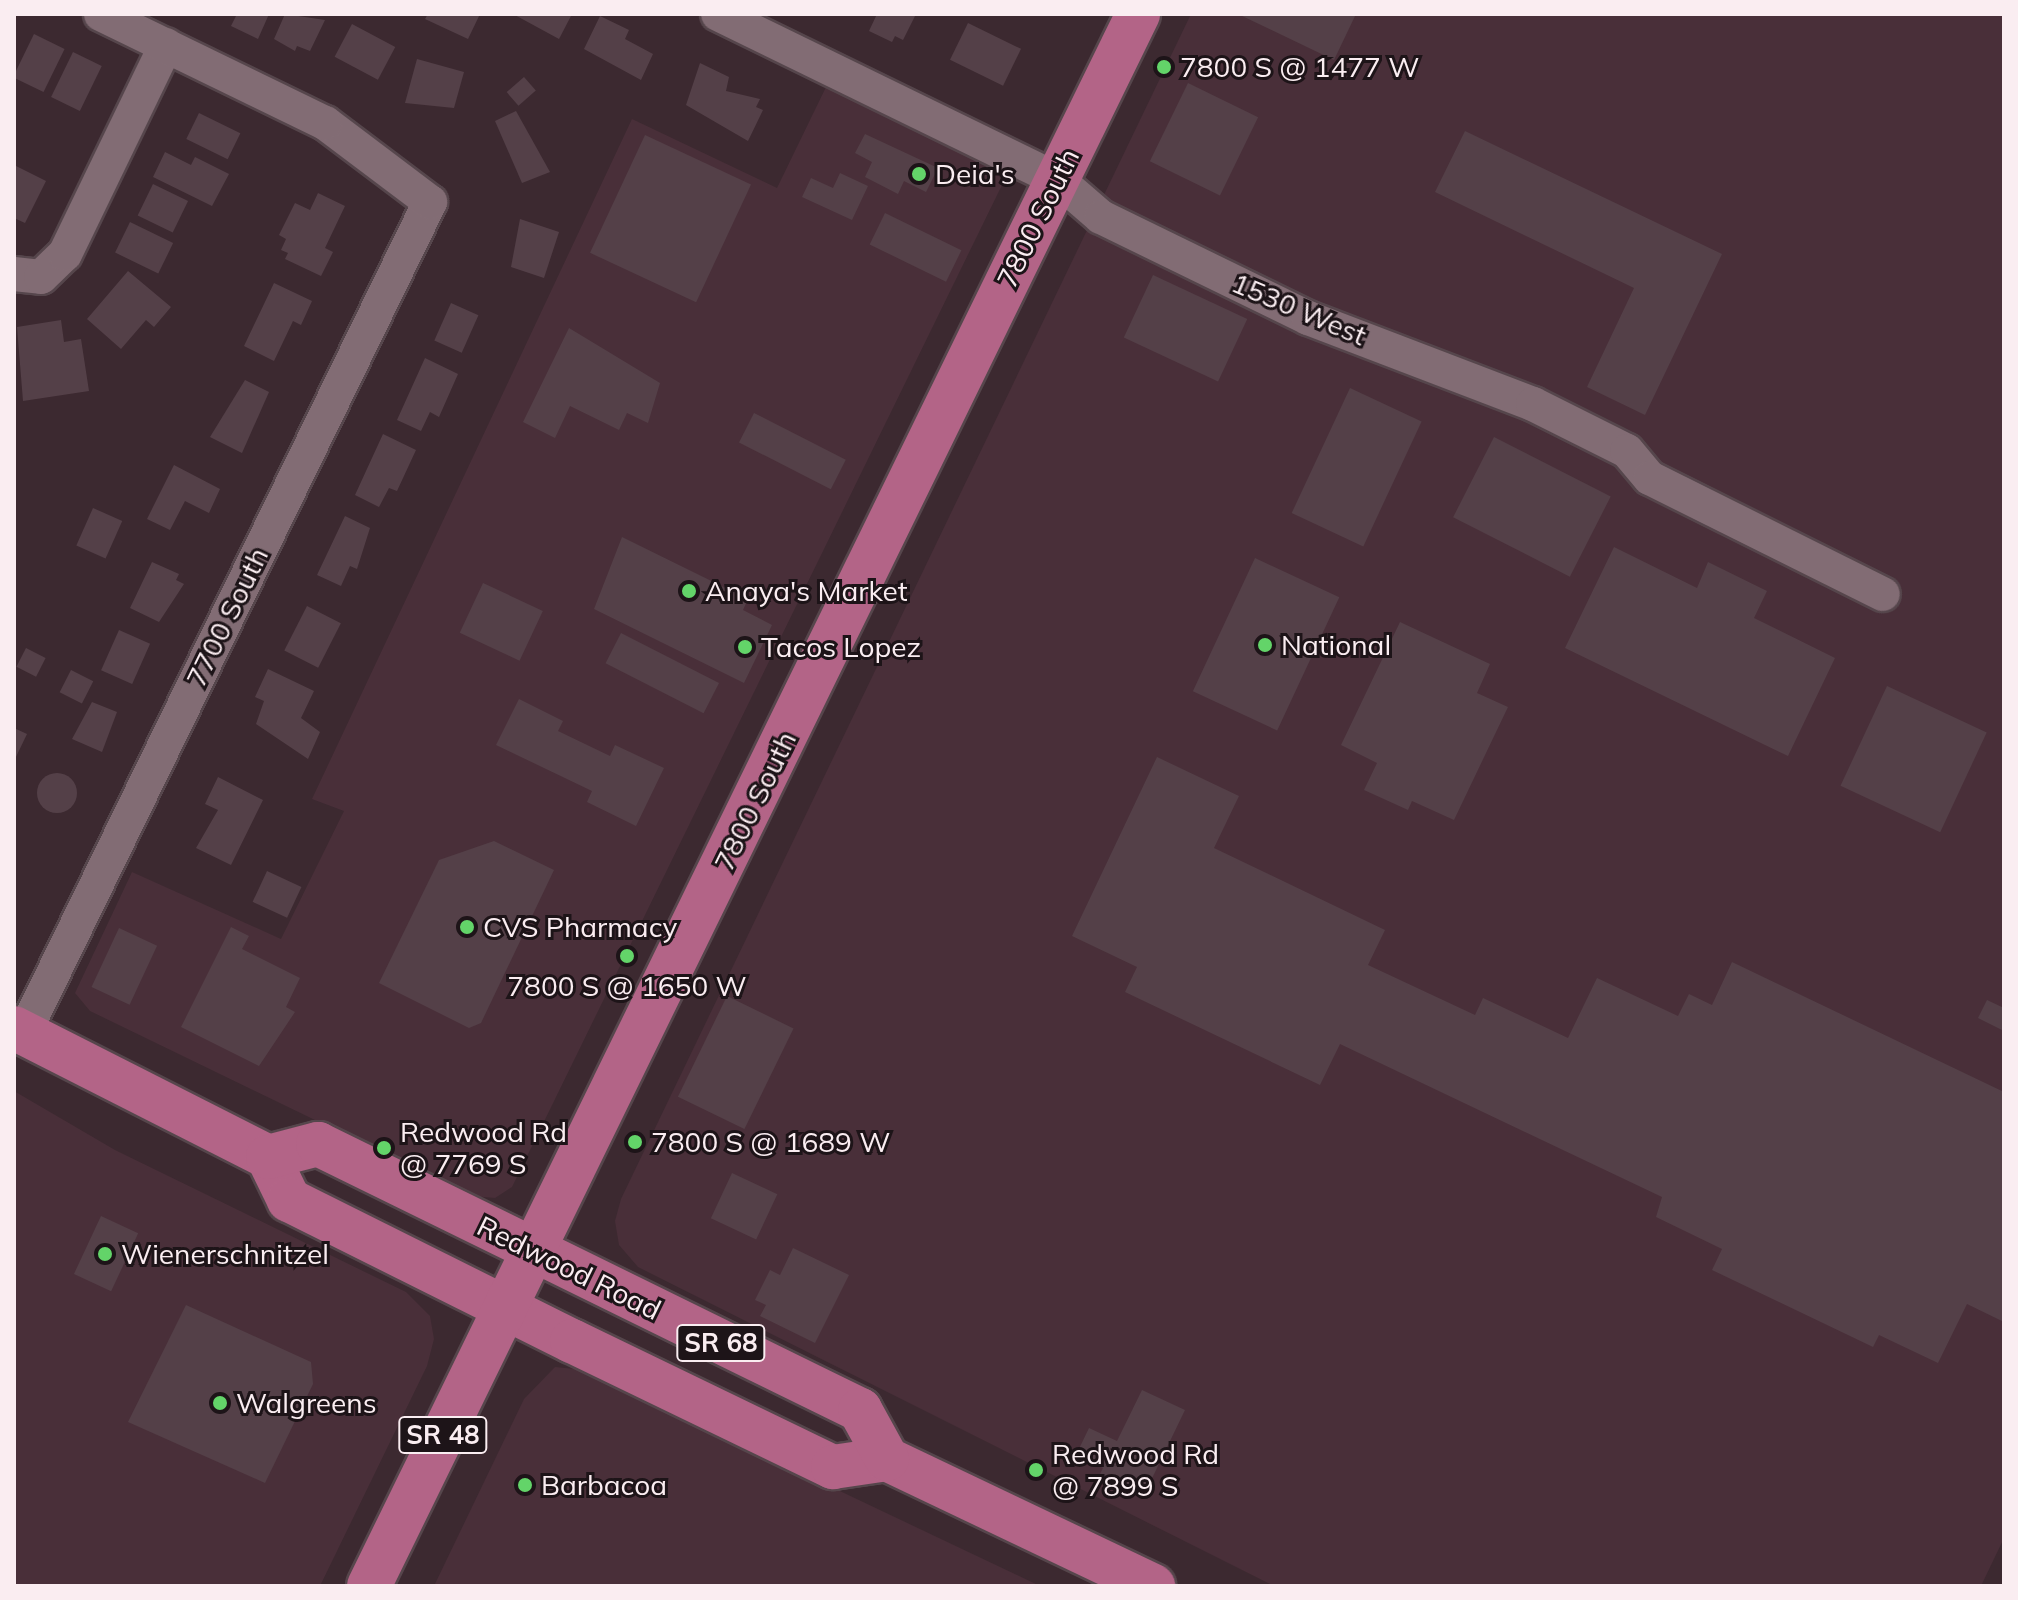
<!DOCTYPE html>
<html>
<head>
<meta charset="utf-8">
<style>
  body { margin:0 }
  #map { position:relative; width:2018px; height:1600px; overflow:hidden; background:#3c2930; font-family:Mulish,sans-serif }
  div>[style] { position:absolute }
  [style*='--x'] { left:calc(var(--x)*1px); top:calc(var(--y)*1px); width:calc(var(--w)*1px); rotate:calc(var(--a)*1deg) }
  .built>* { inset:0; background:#492f39 }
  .building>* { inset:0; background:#544048; transform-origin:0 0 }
  .round { border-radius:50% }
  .roads { filter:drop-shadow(2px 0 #56464c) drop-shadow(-2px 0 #56464c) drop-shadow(0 2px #56464c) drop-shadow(0 -2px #56464c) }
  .minor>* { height:34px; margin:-17px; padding:0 17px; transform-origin:17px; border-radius:17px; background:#826c74 }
  .major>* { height:44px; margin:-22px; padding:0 22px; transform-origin:22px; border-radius:22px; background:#b36487 }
  .dots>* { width:22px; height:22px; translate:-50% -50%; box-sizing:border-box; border:4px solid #1d1418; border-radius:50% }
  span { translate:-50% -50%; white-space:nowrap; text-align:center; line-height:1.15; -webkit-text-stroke:6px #1d1418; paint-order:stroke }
  .shield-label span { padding:2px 6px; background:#1d1418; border:2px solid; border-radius:6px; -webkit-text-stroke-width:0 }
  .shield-label { font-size:26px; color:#faedf1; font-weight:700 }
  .poi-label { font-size:28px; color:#faedf1 }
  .left { translate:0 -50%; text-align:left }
  .street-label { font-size:28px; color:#faedf1 }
  .frame { position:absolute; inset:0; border:16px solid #faedf1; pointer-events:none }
</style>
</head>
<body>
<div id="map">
  <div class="built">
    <i style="clip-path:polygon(1191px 14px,2004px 14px,2004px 1538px,1981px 1586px,1274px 1586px,638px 1267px,619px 1245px,615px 1221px,621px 1199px)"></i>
    <i style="clip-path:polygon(827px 85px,993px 166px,1003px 183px,512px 1187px,495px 1198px,472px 1196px,90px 1011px,75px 993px,132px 872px,281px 939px,344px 811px,312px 799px,632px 119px,777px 188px)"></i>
    <i style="clip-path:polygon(14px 1091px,115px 1150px,406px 1292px,430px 1316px,434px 1339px,427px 1366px,320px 1586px,14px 1586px)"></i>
    <i style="clip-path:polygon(555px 1367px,585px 1370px,1040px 1586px,434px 1586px,524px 1399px)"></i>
  </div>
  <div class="building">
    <i style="clip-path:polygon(237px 14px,269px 14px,258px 39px,231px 26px)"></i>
    <i style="clip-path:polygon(285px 14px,325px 20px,310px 51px,297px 46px,295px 51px,274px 39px)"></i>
    <i style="clip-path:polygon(428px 14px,480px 14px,468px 39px,425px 19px)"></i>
    <i style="clip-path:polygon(513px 14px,572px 14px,559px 39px)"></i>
    <i style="clip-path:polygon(877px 14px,916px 14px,903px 40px,895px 36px,892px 42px,869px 31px)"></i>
    <i style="clip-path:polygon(1238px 14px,1356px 14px,1334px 60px)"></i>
    <i style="clip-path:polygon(600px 16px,629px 30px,625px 39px,653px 54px,641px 80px,584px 49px)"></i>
    <i style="left:968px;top:23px;width:59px;height:41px;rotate:26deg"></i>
    <i style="left:352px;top:24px;width:49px;height:37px;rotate:28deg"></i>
    <i style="left:34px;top:34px;width:34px;height:48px;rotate:26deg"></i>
    <i style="left:73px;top:52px;width:32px;height:50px;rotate:26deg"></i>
    <i style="clip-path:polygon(417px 59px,464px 72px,454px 108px,405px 103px)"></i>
    <i style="clip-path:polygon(700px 63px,729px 77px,726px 91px,760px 99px,756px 107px,763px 110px,748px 141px,686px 105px)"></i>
    <i style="left:524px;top:77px;width:18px;height:23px;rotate:49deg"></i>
    <i style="left:1188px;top:83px;width:78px;height:87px;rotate:26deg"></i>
    <i style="clip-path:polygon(516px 111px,550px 172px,522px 183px,495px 121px)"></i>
    <i style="left:199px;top:113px;width:46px;height:29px;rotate:26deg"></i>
    <i style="clip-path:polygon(1465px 131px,1722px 254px,1645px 415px,1587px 387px,1634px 288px,1435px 192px)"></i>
    <i style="clip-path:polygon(865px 134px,938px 168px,926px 192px,904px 181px,898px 194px,865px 177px,872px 162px,855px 153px)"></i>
    <i style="left:645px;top:135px;width:117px;height:130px;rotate:25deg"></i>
    <i style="clip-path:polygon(165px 152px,191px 165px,195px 157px,229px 174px,212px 206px,153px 177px)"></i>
    <i style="clip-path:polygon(16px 166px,46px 181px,25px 223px,14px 218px)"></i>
    <i style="clip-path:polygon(840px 173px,868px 186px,852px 220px,802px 197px,811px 178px,833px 188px)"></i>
    <i style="left:153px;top:184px;width:39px;height:35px;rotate:26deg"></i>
    <i style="clip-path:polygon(318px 193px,345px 206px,325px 248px,333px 252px,321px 276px,285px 259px,288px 253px,281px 250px,286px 239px,279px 235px,295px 203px,310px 210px)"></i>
    <i style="left:885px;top:213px;width:85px;height:35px;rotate:26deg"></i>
    <i style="clip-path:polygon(520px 219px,559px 232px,544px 278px,511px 267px)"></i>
    <i style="left:130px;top:222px;width:48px;height:34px;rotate:26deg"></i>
    <i style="clip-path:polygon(128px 271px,171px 307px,154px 327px,146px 320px,121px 349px,87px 319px)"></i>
    <i style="left:1153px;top:275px;width:104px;height:69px;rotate:25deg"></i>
    <i style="clip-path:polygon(274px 283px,312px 301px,301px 325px,293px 321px,274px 361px,244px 346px)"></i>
    <i style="left:451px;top:303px;width:30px;height:41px;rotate:24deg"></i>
    <i style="clip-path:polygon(61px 320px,64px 342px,81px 339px,89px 391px,23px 401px,17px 327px)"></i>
    <i style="clip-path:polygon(569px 328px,660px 383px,648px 423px,627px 413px,619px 430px,570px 406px,555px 438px,523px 422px)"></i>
    <i style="clip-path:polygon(425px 358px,458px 374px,439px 417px,430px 412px,421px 431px,397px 420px)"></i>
    <i style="clip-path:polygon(245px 380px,269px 392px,242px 453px,210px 437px)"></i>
    <i style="left:1350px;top:388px;width:79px;height:138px;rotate:25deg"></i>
    <i style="left:754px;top:413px;width:103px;height:33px;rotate:27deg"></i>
    <i style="clip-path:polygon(383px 434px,416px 450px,397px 491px,389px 488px,379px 507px,355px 495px)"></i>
    <i style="left:1494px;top:437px;width:131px;height:90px;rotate:27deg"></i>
    <i style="clip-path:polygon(174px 465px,220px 489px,209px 513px,185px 501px,170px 530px,147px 519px)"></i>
    <i style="left:93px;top:508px;width:32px;height:41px;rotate:24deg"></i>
    <i style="clip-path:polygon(345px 516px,370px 528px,357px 569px,350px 566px,341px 586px,317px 575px)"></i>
    <i style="clip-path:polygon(622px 537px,748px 599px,743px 610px,772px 625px,744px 683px,594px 609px)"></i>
    <i style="clip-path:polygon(1614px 547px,1697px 588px,1708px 562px,1767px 591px,1754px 618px,1835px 658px,1788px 756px,1565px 648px)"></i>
    <i style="left:1255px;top:558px;width:93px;height:147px;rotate:25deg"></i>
    <i style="clip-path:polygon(152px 562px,179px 574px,176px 580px,184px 584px,159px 622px,130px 608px)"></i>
    <i style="left:483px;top:583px;width:66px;height:55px;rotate:25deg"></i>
    <i style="left:307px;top:606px;width:38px;height:50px;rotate:27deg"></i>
    <i style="clip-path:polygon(1400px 622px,1490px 664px,1477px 693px,1508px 707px,1454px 820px,1412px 801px,1408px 810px,1364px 790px,1377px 763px,1341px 745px)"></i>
    <i style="left:119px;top:630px;width:34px;height:44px;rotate:24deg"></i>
    <i style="left:621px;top:633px;width:110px;height:34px;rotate:27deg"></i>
    <i style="left:26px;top:648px;width:22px;height:21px;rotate:27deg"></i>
    <i style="clip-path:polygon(268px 669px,314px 691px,301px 718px,320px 732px,308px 759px,256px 724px,264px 701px,255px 697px)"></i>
    <i style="left:71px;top:670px;width:25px;height:25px;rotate:27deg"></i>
    <i style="left:1887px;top:686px;width:110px;height:110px;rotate:25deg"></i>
    <i style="clip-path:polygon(519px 699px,563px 721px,558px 731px,610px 756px,615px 745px,664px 768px,636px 826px,587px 802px,592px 791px,496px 745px)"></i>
    <i style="clip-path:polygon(92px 702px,117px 712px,102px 752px,72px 739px)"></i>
    <i style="clip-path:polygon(14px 728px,27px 734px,14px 761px)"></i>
    <i style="clip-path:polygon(1157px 757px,1239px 796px,1214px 848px,1385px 930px,1368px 965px,1475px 1015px,1483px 998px,1568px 1038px,1597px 978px,1678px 1016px,1689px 994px,1712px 1005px,1732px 962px,2004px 1092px,2004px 1322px,1967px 1304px,1938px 1363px,1879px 1335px,1873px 1347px,1712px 1270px,1722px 1249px,1656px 1217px,1662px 1197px,1340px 1044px,1320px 1085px,1125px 992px,1137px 967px,1072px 936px)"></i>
    <i class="round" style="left:37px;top:773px;width:40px;height:40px"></i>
    <i style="clip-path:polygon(218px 777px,263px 800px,231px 865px,196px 848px,218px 810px,205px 804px)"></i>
    <i style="clip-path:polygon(494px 841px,554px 870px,481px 1023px,469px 1028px,379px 983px,439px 860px)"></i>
    <i style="left:267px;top:871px;width:38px;height:34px;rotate:25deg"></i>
    <i style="clip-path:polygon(231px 927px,249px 936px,242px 949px,300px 978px,286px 1007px,295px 1012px,259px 1066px,181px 1027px)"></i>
    <i style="left:119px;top:928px;width:42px;height:65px;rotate:25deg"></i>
    <i style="left:727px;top:996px;width:74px;height:112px;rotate:26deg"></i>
    <i style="clip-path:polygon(1987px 1000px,2004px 1008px,2004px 1031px,1978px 1018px)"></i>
    <i style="left:732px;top:1173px;width:50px;height:50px;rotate:25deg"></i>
    <i style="left:101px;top:1216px;width:41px;height:64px;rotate:25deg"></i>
    <i style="clip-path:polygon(793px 1248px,849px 1275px,815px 1343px,760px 1316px,766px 1305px,755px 1300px,770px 1270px,780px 1275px)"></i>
    <i style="clip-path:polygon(186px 1305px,311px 1362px,313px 1384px,265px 1483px,128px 1422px)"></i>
    <i style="clip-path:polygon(1142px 1390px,1185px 1410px,1143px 1497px,1099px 1476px,1103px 1468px,1076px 1455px,1089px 1428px,1117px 1441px)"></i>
  </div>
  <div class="roads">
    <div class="minor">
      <i style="--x:718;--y:14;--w:377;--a:26"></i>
      <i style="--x:1057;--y:179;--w:58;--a:40.8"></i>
      <i style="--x:1101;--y:217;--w:230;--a:26"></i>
      <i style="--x:1308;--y:318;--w:241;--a:20.9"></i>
      <i style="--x:1533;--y:404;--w:105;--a:26.6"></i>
      <i style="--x:1627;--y:451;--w:35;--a:50"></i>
      <i style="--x:1650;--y:478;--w:260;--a:26.5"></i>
      <i style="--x:14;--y:274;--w:27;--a:6"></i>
      <i style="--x:41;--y:277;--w:33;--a:-44"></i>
      <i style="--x:65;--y:254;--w:232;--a:-64.2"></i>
      <i style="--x:24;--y:1033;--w:925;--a:-63.96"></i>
      <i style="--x:430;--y:202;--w:131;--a:-143"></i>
      <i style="--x:325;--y:123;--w:249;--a:-154.1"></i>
    </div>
    <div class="major">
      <i style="--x:14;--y:1028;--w:285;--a:26.9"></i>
      <i style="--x:268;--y:1157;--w:48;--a:64"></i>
      <i style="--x:289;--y:1200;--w:316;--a:26.5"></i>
      <i style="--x:572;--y:1341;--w:290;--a:25.8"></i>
      <i style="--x:833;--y:1467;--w:55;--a:-8.4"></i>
      <i style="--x:887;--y:1459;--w:295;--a:25.5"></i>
      <i style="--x:268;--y:1157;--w:52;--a:-14.6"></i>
      <i style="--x:318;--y:1144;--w:604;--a:26.14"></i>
      <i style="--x:860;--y:1410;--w:56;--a:61.1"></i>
      <i style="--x:369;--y:1586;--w:1750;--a:-63.93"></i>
    </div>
  </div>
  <div class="dots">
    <i style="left:1164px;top:67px;background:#63d469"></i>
    <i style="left:919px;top:174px;background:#63d469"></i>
    <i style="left:689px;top:591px;background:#63d469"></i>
    <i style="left:1265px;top:645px;background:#63d469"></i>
    <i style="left:745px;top:647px;background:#63d469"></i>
    <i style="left:467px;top:927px;background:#63d469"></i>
    <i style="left:627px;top:956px;background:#63d469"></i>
    <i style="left:635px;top:1142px;background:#63d469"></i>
    <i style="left:384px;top:1148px;background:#63d469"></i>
    <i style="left:105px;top:1254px;background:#63d469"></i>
    <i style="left:220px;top:1403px;background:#63d469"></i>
    <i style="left:1036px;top:1470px;background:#63d469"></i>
    <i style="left:525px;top:1485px;background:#63d469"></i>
  </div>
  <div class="shield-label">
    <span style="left:721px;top:1343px">SR 68</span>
    <span style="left:443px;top:1435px">SR 48</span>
  </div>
  <div class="poi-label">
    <span class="left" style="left:1180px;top:67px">7800 S @ 1477 W</span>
    <span class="left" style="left:935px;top:174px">Deia's</span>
    <span class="left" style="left:705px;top:591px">Anaya's Market</span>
    <span class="left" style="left:1281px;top:645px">National</span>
    <span class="left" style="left:761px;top:647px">Tacos Lopez</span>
    <span class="left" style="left:483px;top:927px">CVS Pharmacy</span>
    <span style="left:627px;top:986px">7800 S @ 1650 W</span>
    <span class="left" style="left:400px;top:1148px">Redwood Rd<br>@ 7769 S</span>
    <span class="left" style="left:651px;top:1142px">7800 S @ 1689 W</span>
    <span class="left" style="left:121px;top:1254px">Wienerschnitzel</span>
    <span class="left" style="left:236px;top:1403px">Walgreens</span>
    <span class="left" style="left:1052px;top:1470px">Redwood Rd<br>@ 7899 S</span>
    <span class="left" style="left:541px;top:1485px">Barbacoa</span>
  </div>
  <div class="street-label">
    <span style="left:1038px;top:218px;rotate:-64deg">7800 South</span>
    <span style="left:1299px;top:309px;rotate:23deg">1530 West</span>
    <span style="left:227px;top:617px;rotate:-64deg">7700 South</span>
    <span style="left:755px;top:801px;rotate:-64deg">7800 South</span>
    <span style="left:569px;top:1268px;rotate:26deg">Redwood Road</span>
  </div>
  <div class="frame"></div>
</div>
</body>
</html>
